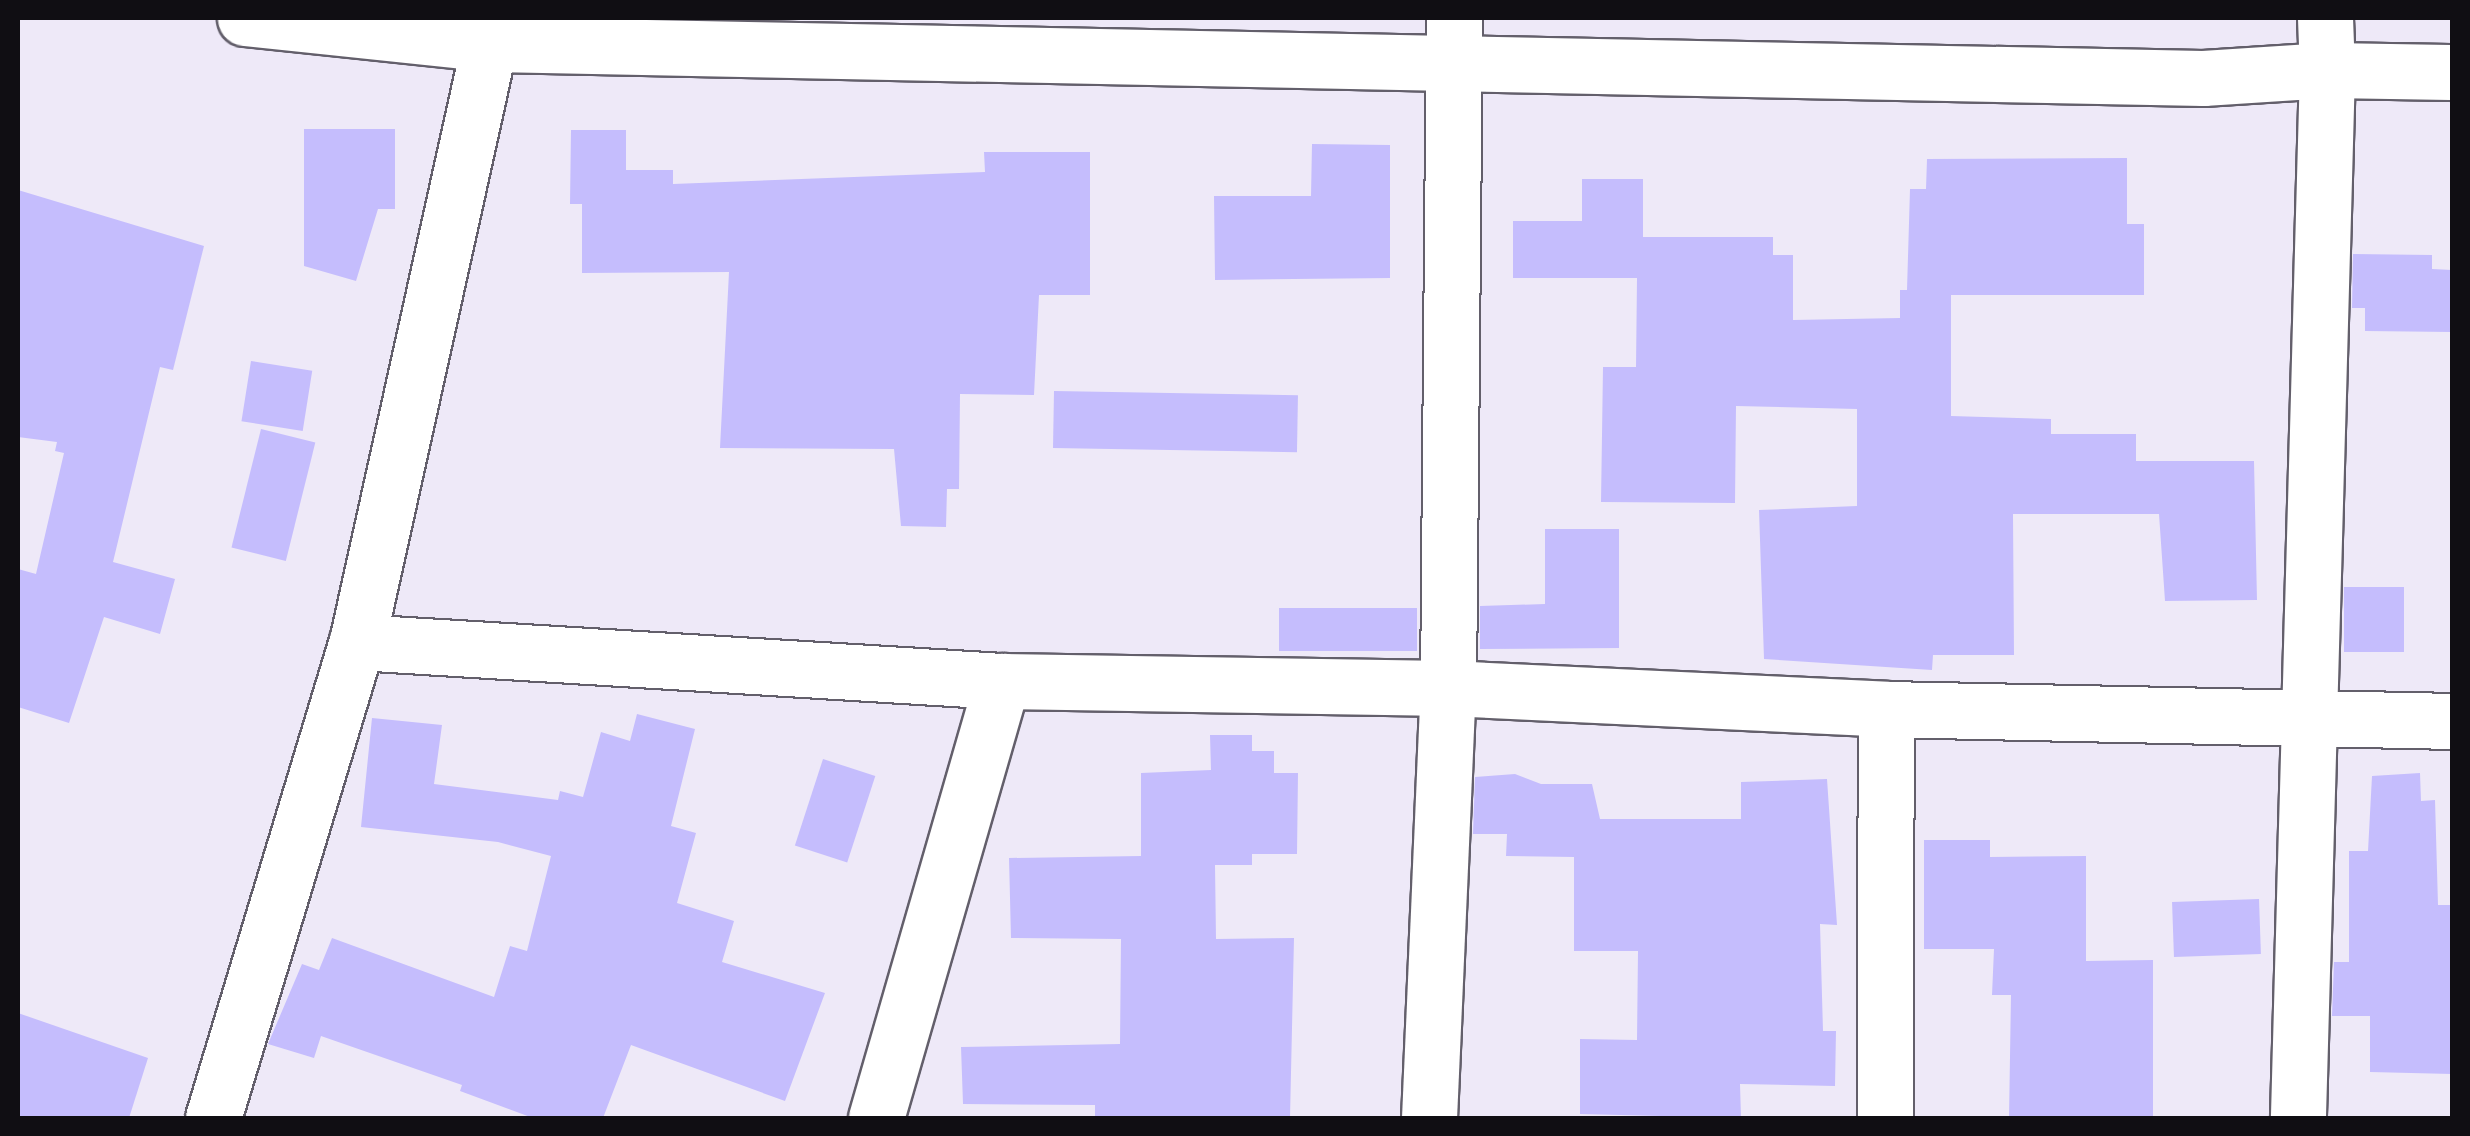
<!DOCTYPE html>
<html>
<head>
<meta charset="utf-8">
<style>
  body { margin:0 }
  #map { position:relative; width:2470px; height:1136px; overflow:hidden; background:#eee9f8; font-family:"Archivo Narrow",sans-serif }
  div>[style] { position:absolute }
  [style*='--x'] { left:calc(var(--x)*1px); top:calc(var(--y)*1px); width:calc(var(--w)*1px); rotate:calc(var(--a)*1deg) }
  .building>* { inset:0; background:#c5bdfd; transform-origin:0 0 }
  .roads { filter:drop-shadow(2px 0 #635f6b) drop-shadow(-2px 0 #635f6b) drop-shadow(0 2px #635f6b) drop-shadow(0 -2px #635f6b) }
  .minor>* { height:55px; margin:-27.5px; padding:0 27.5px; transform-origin:27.5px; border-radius:27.5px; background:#fff }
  span { translate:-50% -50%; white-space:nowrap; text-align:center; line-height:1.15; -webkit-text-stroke:8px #faf8fe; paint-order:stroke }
  .frame { position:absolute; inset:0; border:20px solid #100e13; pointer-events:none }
</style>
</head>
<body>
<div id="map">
  <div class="building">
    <i style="clip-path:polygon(304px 129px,395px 129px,395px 209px,378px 209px,356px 281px,304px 266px)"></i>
    <i style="clip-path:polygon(571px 130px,626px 130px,626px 170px,673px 170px,673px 184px,985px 172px,984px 152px,1090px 152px,1090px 295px,1039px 295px,1034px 395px,960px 394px,959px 489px,947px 489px,946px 527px,901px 526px,894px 449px,720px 448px,729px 272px,582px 273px,582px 204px,570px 204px)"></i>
    <i style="clip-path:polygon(1312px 144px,1390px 145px,1390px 278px,1215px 280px,1214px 196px,1311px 196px)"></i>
    <i style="clip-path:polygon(2127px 158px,2127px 224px,2144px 224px,2144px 295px,1951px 295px,1951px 416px,2051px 419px,2051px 434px,2136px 434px,2136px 461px,2254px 461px,2257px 600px,2165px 601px,2159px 514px,2013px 514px,2014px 655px,1933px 655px,1932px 670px,1764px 659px,1759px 510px,1857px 506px,1857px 409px,1736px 406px,1735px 503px,1601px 502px,1603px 367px,1636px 367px,1637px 278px,1513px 278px,1513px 221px,1582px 221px,1582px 179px,1643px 179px,1643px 237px,1773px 237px,1773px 255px,1793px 255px,1793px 320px,1900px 318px,1900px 290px,1907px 290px,1910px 189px,1926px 189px,1927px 159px)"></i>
    <i style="clip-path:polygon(18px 190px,204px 246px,173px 370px,160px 367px,113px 562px,175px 579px,160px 634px,104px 617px,69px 723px,18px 707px,18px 569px,36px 574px,64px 453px,55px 451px,57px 442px,18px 437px)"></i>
    <i style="clip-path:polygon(2353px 254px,2432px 255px,2432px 269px,2452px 270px,2452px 332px,2365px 331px,2365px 308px,2352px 308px)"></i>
    <i style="left:251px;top:361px;width:62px;height:61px;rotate:9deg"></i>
    <i style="left:1054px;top:391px;width:244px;height:57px;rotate:1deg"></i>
    <i style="left:261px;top:429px;width:56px;height:122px;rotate:14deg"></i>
    <i style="clip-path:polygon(1545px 529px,1619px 529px,1619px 648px,1480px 649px,1480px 606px,1545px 604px)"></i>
    <i style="left:2344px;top:587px;width:60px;height:65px"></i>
    <i style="left:1417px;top:608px;width:43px;height:138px;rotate:90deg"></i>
    <i style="clip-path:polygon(637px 714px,695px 729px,671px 826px,696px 833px,677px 903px,734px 921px,722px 962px,825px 993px,785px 1101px,631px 1045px,603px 1118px,533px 1118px,460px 1091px,462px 1085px,321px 1036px,314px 1058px,268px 1044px,302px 964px,319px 970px,332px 938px,494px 997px,510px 946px,527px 951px,551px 856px,498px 842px,361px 827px,372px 718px,442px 725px,434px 784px,558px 800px,560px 791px,583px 797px,601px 732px,630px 741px)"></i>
    <i style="clip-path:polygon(1210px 735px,1252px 735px,1252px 751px,1274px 751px,1274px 773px,1298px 773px,1297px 854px,1252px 854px,1252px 865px,1215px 865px,1216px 939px,1294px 938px,1290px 1118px,1095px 1118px,1095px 1105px,963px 1104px,961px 1047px,1120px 1044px,1121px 939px,1011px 938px,1009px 858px,1141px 856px,1141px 773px,1211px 770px)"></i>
    <i style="left:823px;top:759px;width:55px;height:91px;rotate:18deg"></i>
    <i style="clip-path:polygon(2420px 773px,2421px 801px,2435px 800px,2438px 905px,2452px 905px,2452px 1074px,2370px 1072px,2370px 1016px,2332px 1016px,2334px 962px,2349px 962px,2349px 851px,2368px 851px,2372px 776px)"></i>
    <i style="clip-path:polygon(1515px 774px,1541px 784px,1592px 784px,1600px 819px,1741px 819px,1741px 782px,1827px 779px,1837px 925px,1820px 924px,1823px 1031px,1836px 1031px,1835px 1086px,1740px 1084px,1741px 1118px,1580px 1114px,1580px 1039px,1637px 1040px,1638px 951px,1574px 951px,1574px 857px,1506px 856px,1507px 834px,1473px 834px,1475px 777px)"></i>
    <i style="clip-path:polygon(1924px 840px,1990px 840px,1990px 857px,2086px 856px,2086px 961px,2153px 960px,2153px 1118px,2009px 1118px,2011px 995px,1992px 995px,1994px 949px,1924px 949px)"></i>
    <i style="left:2259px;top:899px;width:55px;height:87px;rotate:88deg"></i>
    <i style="clip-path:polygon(18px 1013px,148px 1058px,129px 1118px,18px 1118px)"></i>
  </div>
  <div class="roads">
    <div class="minor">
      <i style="--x:245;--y:18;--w:249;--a:6"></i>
      <i style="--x:493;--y:44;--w:1710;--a:1.14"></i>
      <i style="--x:2203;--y:78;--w:124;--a:-3.7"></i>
      <i style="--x:2327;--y:70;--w:1048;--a:91.59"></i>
      <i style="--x:2325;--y:18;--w:52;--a:87.8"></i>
      <i style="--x:2327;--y:70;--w:125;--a:0.9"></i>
      <i style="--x:357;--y:642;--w:646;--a:3.46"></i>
      <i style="--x:1002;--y:681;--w:446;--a:0.9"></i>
      <i style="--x:1448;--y:688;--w:439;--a:2.7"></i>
      <i style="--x:1886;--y:709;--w:566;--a:1.21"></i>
      <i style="--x:213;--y:1118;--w:497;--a:-73.2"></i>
      <i style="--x:357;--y:642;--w:639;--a:-77.53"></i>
      <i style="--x:876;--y:1118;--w:455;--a:-73.9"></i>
      <i style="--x:1429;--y:1118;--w:430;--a:-87.5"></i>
      <i style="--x:1448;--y:688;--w:670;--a:-89.49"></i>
      <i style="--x:1885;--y:1118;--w:409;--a:-89.9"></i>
    </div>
  </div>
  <div class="frame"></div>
</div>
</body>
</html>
